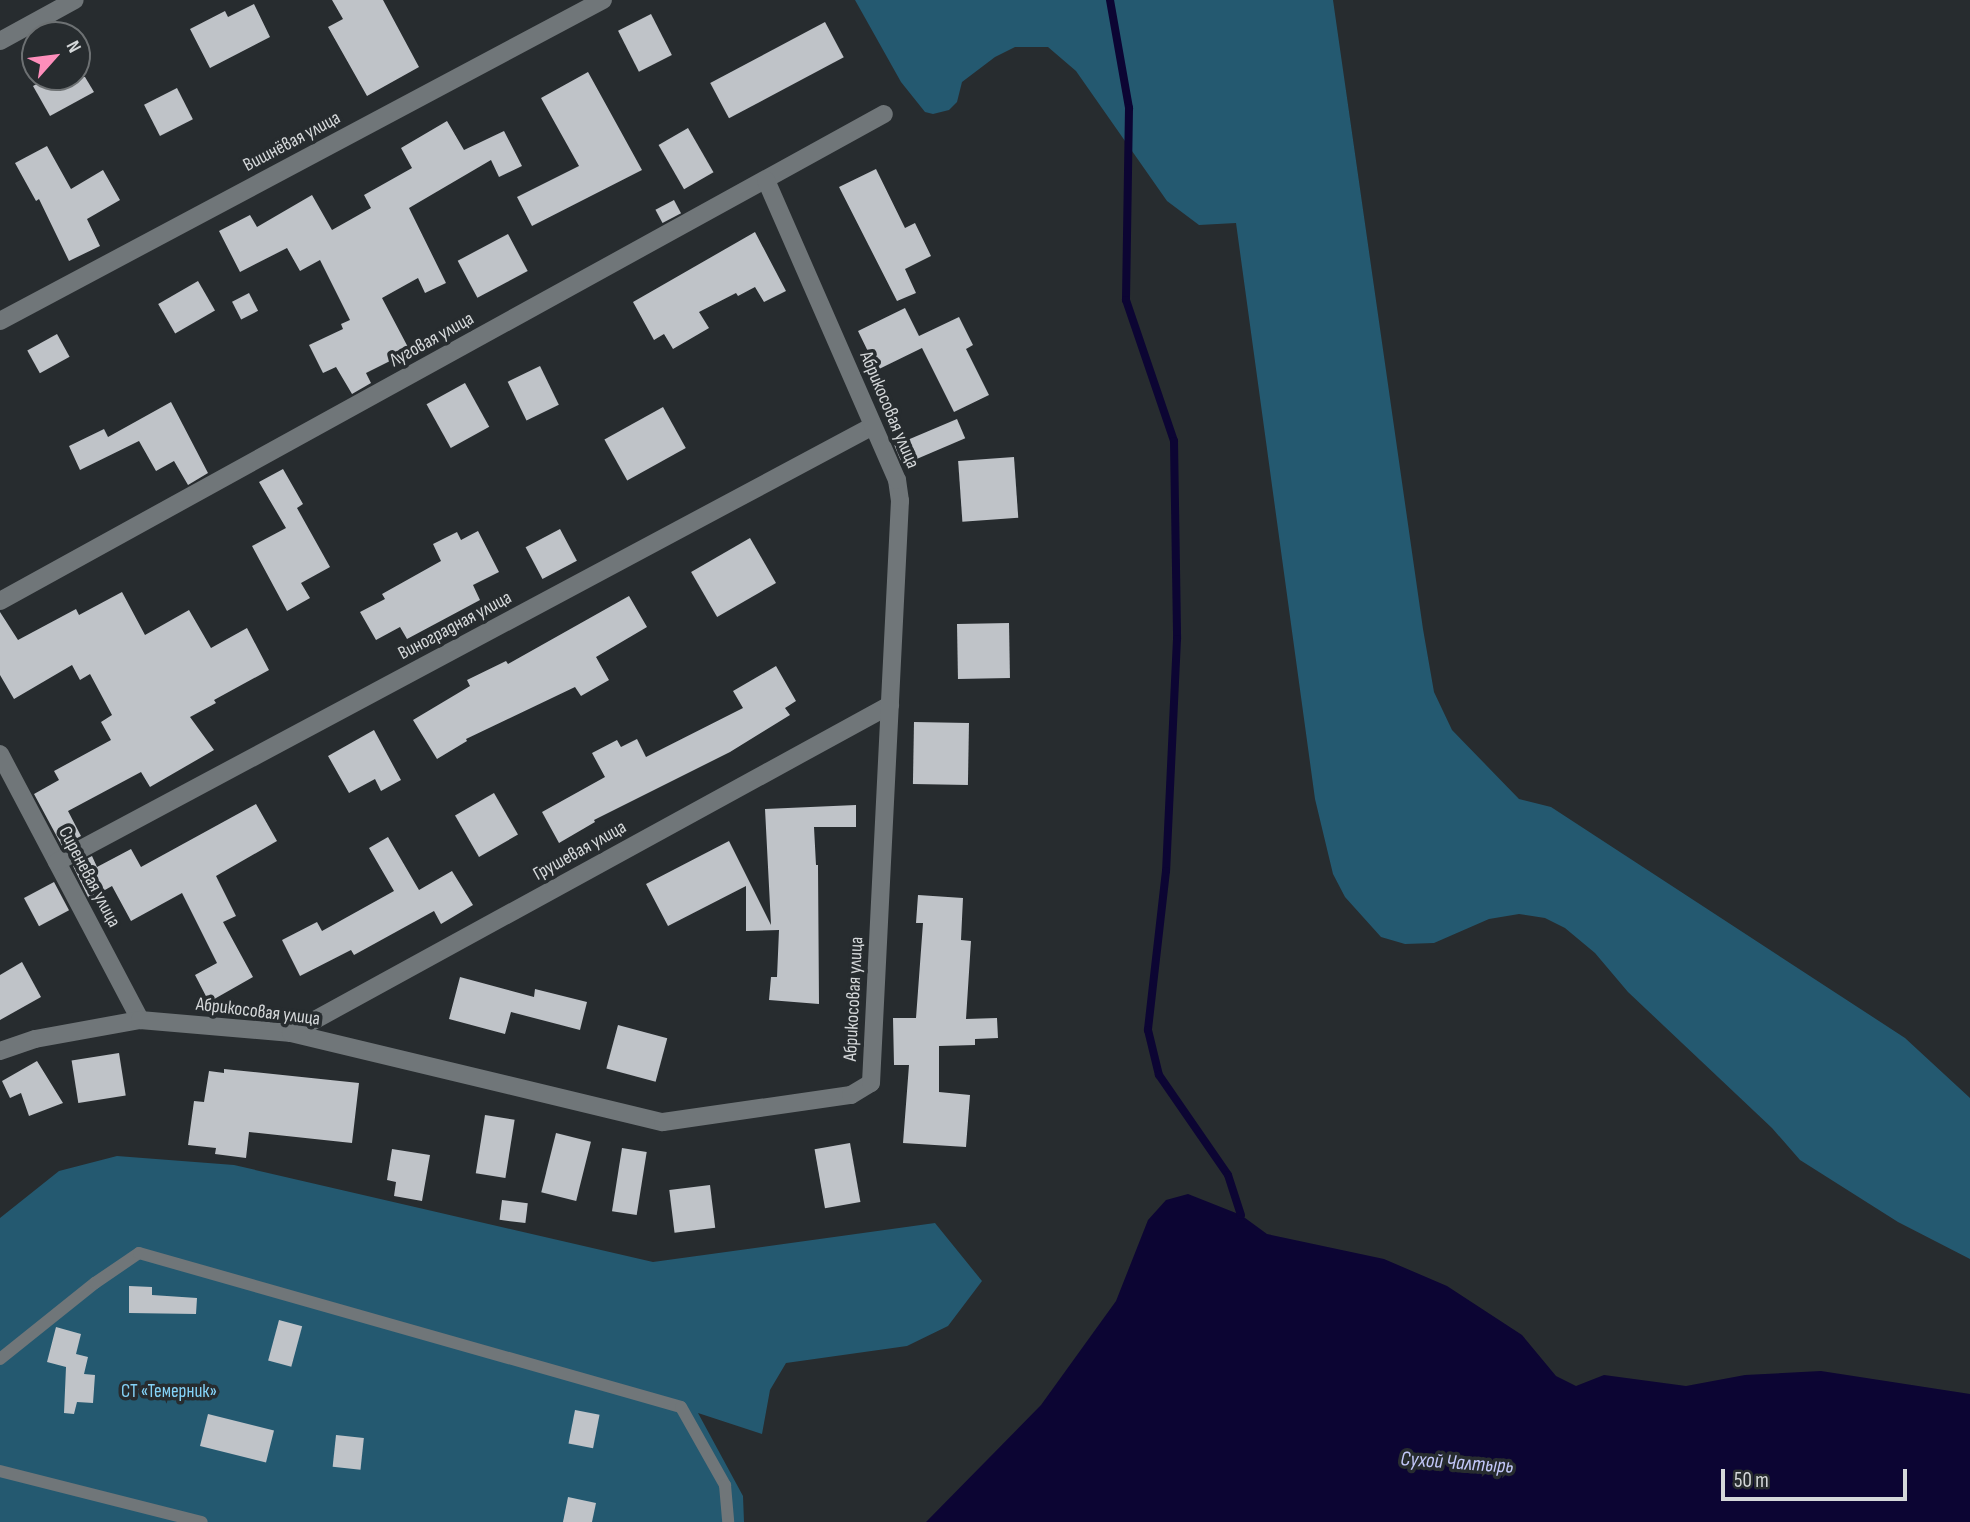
<!DOCTYPE html>
<html>
<head>
<meta charset="utf-8">
<style>
  body { margin:0 }
  #map { position:relative; width:1970px; height:1522px; overflow:hidden; background:#272c2f; font-family:"Sofia Sans Condensed",sans-serif }
  div>[style] { position:absolute }
  [style*='--x'] { left:calc(var(--x)*1px); top:calc(var(--y)*1px); width:calc(var(--w)*1px); rotate:calc(var(--a)*1deg) }
  .green>* { inset:0; background:#245970 }
  .water>* { inset:0; background:#0c0533 }
  .stream>* { height:8px; margin:-4px; padding:0 4px; transform-origin:4px; border-radius:4px; background:#0c0533 }
  .building>* { inset:0; background:#bfc3c8; transform-origin:0 0 }
  .lane>* { height:12px; margin:-6px; padding:0 6px; transform-origin:6px; border-radius:6px; background:#707679 }
  .street>* { height:18px; margin:-9px; padding:0 9px; transform-origin:9px; border-radius:9px; background:#707679 }
  span { translate:-50% -50%; white-space:nowrap; text-align:center; line-height:1.15; -webkit-text-stroke:7px #272c2f; paint-order:stroke }
  .street-label { font-size:19px; color:#d5d8da }
  .park-label { font-size:19px; color:#85d3f8 }
  .water-label { font-size:21px; color:#c3c8fa; font-style:italic }
  .north { position:absolute; left:21px; top:21px; width:70px; height:70px; box-sizing:border-box; background:#272c2f; border:2px solid #6d7173; border-radius:50%; rotate:62deg; font-size:19px; font-weight:700; line-height:28px; text-align:center; color:#d5d8da }
  .north::after { content:''; display:block; margin:auto; width:24px; height:32px; background:#fe8ebb; clip-path:polygon(50% 0,100% 100%,50% 72%,0 100%) }
  .scale { position:absolute; left:1721px; top:1469px; width:186px; height:32px; box-sizing:border-box; border:4px solid #d5d8da; border-top:0; padding-left:9px; font-size:21px; line-height:24px; white-space:nowrap; color:#d5d8da; -webkit-text-stroke:5px #272c2f; paint-order:stroke }
</style>
</head>
<body>
<div id="map">
  <div class="green">
    <i style="clip-path:polygon(855px 0,1333px 0,1423px 629px,1434px 692px,1452px 730px,1519px 799px,1551px 807px,1905px 1038px,1970px 1098px,1970px 1259px,1898px 1222px,1800px 1160px,1772px 1128px,1628px 992px,1595px 953px,1565px 928px,1545px 918px,1519px 914px,1489px 919px,1434px 943px,1405px 944px,1381px 937px,1345px 897px,1333px 874px,1315px 799px,1236px 223px,1199px 225px,1167px 201px,1076px 71px,1048px 47px,1015px 47px,995px 57px,962px 82px,957px 102px,949px 110px,933px 114px,925px 112px,901px 82px)"></i>
    <i style="clip-path:polygon(117px 1156px,234px 1165px,653px 1262px,935px 1223px,982px 1281px,948px 1326px,907px 1346px,786px 1363px,770px 1390px,762px 1434px,698px 1413px,743px 1496px,744px 1522px,0 1522px,0 1218px,59px 1171px)"></i>
  </div>
  <div class="water">
    <i style="clip-path:polygon(1188px 1194px,1241px 1215px,1267px 1234px,1384px 1259px,1447px 1286px,1522px 1335px,1556px 1376px,1576px 1386px,1604px 1375px,1686px 1386px,1745px 1375px,1821px 1371px,1970px 1394px,1970px 1522px,926px 1522px,1041px 1405px,1116px 1301px,1148px 1220px,1166px 1200px)"></i>
  </div>
  <div class="stream">
    <i style="--x:1110;--y:0;--w:110;--a:80"></i>
    <i style="--x:1129;--y:108;--w:192;--a:90.9"></i>
    <i style="--x:1126;--y:300;--w:149;--a:71.2"></i>
    <i style="--x:1174;--y:441;--w:198;--a:89.1"></i>
    <i style="--x:1177;--y:639;--w:232;--a:92.7"></i>
    <i style="--x:1166;--y:871;--w:160;--a:96.5"></i>
    <i style="--x:1148;--y:1030;--w:46;--a:76.3"></i>
    <i style="--x:1159;--y:1075;--w:121;--a:55.4"></i>
    <i style="--x:1228;--y:1175;--w:42;--a:72"></i>
  </div>
  <div class="building">
    <i style="clip-path:polygon(332px 0,383px 0,419px 67px,367px 96px,328px 27px,343px 19px)"></i>
    <i style="clip-path:polygon(254px 4px,270px 37px,210px 68px,190px 29px,225px 11px,228px 17px)"></i>
    <i style="left:651px;top:14px;width:46px;height:37px;rotate:63deg"></i>
    <i style="left:825px;top:22px;width:40px;height:130px;rotate:62deg"></i>
    <i style="clip-path:polygon(588px 72px,642px 170px,532px 226px,517px 197px,579px 166px,541px 98px)"></i>
    <i style="clip-path:polygon(50px 77px,85px 77px,94px 92px,50px 116px,33px 86px)"></i>
    <i style="left:177px;top:88px;width:35px;height:37px;rotate:63deg"></i>
    <i style="clip-path:polygon(447px 121px,464px 150px,504px 131px,522px 166px,499px 177px,491px 160px,409px 208px,446px 283px,425px 293px,418px 278px,382px 298px,410px 351px,366px 373px,371px 383px,352px 394px,336px 367px,323px 373px,309px 345px,343px 329px,341px 324px,350px 320px,320px 260px,300px 271px,287px 248px,240px 272px,219px 231px,250px 215px,257px 227px,312px 195px,332px 230px,371px 208px,364px 195px,412px 168px,401px 148px)"></i>
    <i style="left:688px;top:128px;width:51px;height:34px;rotate:60deg"></i>
    <i style="clip-path:polygon(47px 146px,71px 189px,103px 170px,120px 200px,87px 219px,100px 246px,69px 261px,39px 199px,36px 201px,15px 163px)"></i>
    <i style="clip-path:polygon(876px 169px,905px 228px,915px 223px,931px 256px,905px 269px,916px 293px,897px 301px,839px 187px)"></i>
    <i style="left:674px;top:200px;width:15px;height:21px;rotate:62deg"></i>
    <i style="clip-path:polygon(755px 232px,786px 291px,764px 302px,755px 287px,738px 296px,736px 293px,699px 312px,709px 328px,673px 349px,664px 334px,654px 340px,633px 302px)"></i>
    <i style="left:508px;top:234px;width:42px;height:57px;rotate:62deg"></i>
    <i style="left:198px;top:281px;width:34px;height:46px;rotate:60deg"></i>
    <i style="left:249px;top:293px;width:20px;height:19px;rotate:63deg"></i>
    <i style="clip-path:polygon(905px 308px,919px 336px,959px 317px,973px 345px,966px 349px,989px 395px,954px 412px,922px 348px,877px 370px,858px 331px)"></i>
    <i style="left:57px;top:334px;width:26px;height:34px;rotate:61deg"></i>
    <i style="left:540px;top:366px;width:43px;height:36px;rotate:64deg"></i>
    <i style="left:465px;top:383px;width:50px;height:44px;rotate:61deg"></i>
    <i style="clip-path:polygon(171px 402px,208px 473px,188px 485px,174px 461px,156px 471px,139px 441px,80px 470px,69px 446px,104px 429px,108px 437px)"></i>
    <i style="left:663px;top:407px;width:47px;height:67px;rotate:61deg"></i>
    <i style="left:957px;top:419px;width:21px;height:68px;rotate:67deg"></i>
    <i style="left:1014px;top:457px;width:61px;height:56px;rotate:86deg"></i>
    <i style="clip-path:polygon(283px 469px,303px 504px,297px 508px,330px 567px,301px 583px,310px 598px,287px 611px,252px 546px,286px 528px,259px 482px)"></i>
    <i style="left:560px;top:529px;width:36px;height:39px;rotate:62deg"></i>
    <i style="clip-path:polygon(478px 531px,499px 572px,473px 585px,480px 600px,407px 639px,400px 627px,376px 640px,360px 612px,385px 599px,382px 594px,441px 561px,433px 544px,457px 532px,461px 540px)"></i>
    <i style="left:750px;top:538px;width:52px;height:68px;rotate:60deg"></i>
    <i style="clip-path:polygon(122px 592px,145px 635px,189px 610px,211px 648px,247px 628px,269px 670px,214px 700px,216px 703px,190px 717px,214px 750px,150px 787px,141px 772px,68px 811px,81px 836px,62px 846px,34px 794px,59px 780px,54px 771px,111px 740px,101px 722px,112px 715px,90px 674px,80px 680px,72px 665px,14px 699px,0 675px,0 612px,18px 640px,76px 609px,79px 615px)"></i>
    <i style="clip-path:polygon(629px 596px,647px 627px,596px 657px,609px 680px,581px 696px,575px 687px,466px 739px,467px 741px,437px 759px,413px 720px,470px 686px,467px 680px,506px 661px,508px 664px)"></i>
    <i style="left:1009px;top:623px;width:55px;height:52px;rotate:89deg"></i>
    <i style="clip-path:polygon(776px 666px,796px 701px,785px 708px,790px 715px,730px 752px,594px 820px,595px 822px,559px 843px,542px 812px,605px 777px,592px 753px,617px 740px,621px 747px,637px 739px,646px 757px,743px 708px,733px 691px)"></i>
    <i style="left:914px;top:722px;width:55px;height:62px;rotate:1deg"></i>
    <i style="clip-path:polygon(374px 730px,401px 780px,381px 791px,375px 779px,349px 793px,328px 756px)"></i>
    <i style="left:494px;top:793px;width:48px;height:45px;rotate:60deg"></i>
    <i style="clip-path:polygon(256px 804px,277px 841px,216px 876px,236px 916px,223px 922px,253px 977px,209px 1002px,195px 975px,217px 963px,182px 893px,131px 921px,112px 886px,89px 899px,73px 866px,92px 856px,97px 867px,131px 849px,141px 867px)"></i>
    <i style="clip-path:polygon(856px 805px,856px 827px,814px 827px,816px 865px,818px 865px,819px 1004px,769px 1000px,771px 977px,777px 977px,779px 930px,746px 931px,746px 886px,668px 926px,646px 884px,729px 841px,771px 925px,765px 809px)"></i>
    <i style="clip-path:polygon(388px 837px,419px 890px,452px 871px,473px 905px,441px 924px,434px 911px,354px 955px,351px 950px,300px 976px,282px 940px,317px 922px,322px 931px,394px 891px,369px 848px)"></i>
    <i style="left:54px;top:882px;width:32px;height:34px;rotate:62deg"></i>
    <i style="clip-path:polygon(918px 895px,963px 898px,961px 940px,971px 941px,966px 1019px,997px 1018px,998px 1038px,975px 1039px,975px 1045px,939px 1046px,939px 1092px,970px 1095px,966px 1147px,903px 1143px,909px 1065px,894px 1065px,893px 1018px,916px 1018px,923px 923px,916px 923px)"></i>
    <i style="clip-path:polygon(22px 962px,41px 997px,0 1020px,0 975px)"></i>
    <i style="clip-path:polygon(460px 977px,534px 997px,535px 989px,587px 1002px,580px 1030px,511px 1012px,505px 1034px,449px 1019px)"></i>
    <i style="left:618px;top:1025px;width:51px;height:45px;rotate:15deg"></i>
    <i style="left:119px;top:1053px;width:43px;height:48px;rotate:81deg"></i>
    <i style="clip-path:polygon(37px 1061px,63px 1103px,29px 1116px,21px 1093px,10px 1098px,2px 1081px)"></i>
    <i style="clip-path:polygon(224px 1069px,359px 1083px,352px 1143px,249px 1132px,246px 1158px,215px 1154px,216px 1148px,188px 1145px,194px 1101px,204px 1102px,209px 1071px,224px 1073px)"></i>
    <i style="left:485px;top:1115px;width:30px;height:59px;rotate:9deg"></i>
    <i style="left:556px;top:1133px;width:36px;height:61px;rotate:14deg"></i>
    <i style="left:850px;top:1143px;width:60px;height:36px;rotate:80deg"></i>
    <i style="left:622px;top:1148px;width:25px;height:64px;rotate:9deg"></i>
    <i style="clip-path:polygon(392px 1149px,430px 1155px,422px 1201px,394px 1196px,396px 1182px,387px 1180px)"></i>
    <i style="left:710px;top:1185px;width:43px;height:41px;rotate:83deg"></i>
    <i style="left:502px;top:1200px;width:26px;height:20px;rotate:7deg"></i>
    <i style="clip-path:polygon(129px 1286px,152px 1287px,152px 1295px,197px 1298px,196px 1314px,129px 1313px)"></i>
    <i style="left:279px;top:1320px;width:24px;height:42px;rotate:15deg"></i>
    <i style="clip-path:polygon(56px 1327px,81px 1334px,76px 1354px,88px 1357px,84px 1374px,95px 1375px,93px 1403px,77px 1402px,74px 1414px,64px 1413px,66px 1367px,47px 1362px)"></i>
    <i style="left:575px;top:1410px;width:25px;height:34px;rotate:11deg"></i>
    <i style="left:208px;top:1414px;width:68px;height:33px;rotate:14deg"></i>
    <i style="left:336px;top:1435px;width:28px;height:32px;rotate:6deg"></i>
    <i style="clip-path:polygon(568px 1497px,596px 1503px,592px 1522px,563px 1522px)"></i>
  </div>
  <div class="lane">
    <i style="--x:0;--y:1359;--w:122;--a:-38.7"></i>
    <i style="--x:95;--y:1283;--w:53;--a:-34.3"></i>
    <i style="--x:139;--y:1253;--w:563;--a:15.86"></i>
    <i style="--x:681;--y:1407;--w:90;--a:60.6"></i>
    <i style="--x:725;--y:1485;--w:37;--a:85"></i>
    <i style="--x:0;--y:1471;--w:208;--a:14.2"></i>
  </div>
  <div class="street">
    <i style="--x:0;--y:41;--w:85;--a:-28.7"></i>
    <i style="--x:0;--y:321;--w:683;--a:-28.03"></i>
    <i style="--x:0;--y:601;--w:1009;--a:-28.85"></i>
    <i style="--x:0;--y:754;--w:301;--a:62.2"></i>
    <i style="--x:57;--y:862;--w:925;--a:-28.12"></i>
    <i style="--x:291;--y:1033;--w:683;--a:-28.7"></i>
    <i style="--x:0;--y:1051;--w:37;--a:-19"></i>
    <i style="--x:35;--y:1039;--w:107;--a:-10.3"></i>
    <i style="--x:140;--y:1020;--w:152;--a:4.9"></i>
    <i style="--x:291;--y:1033;--w:382;--a:13.5"></i>
    <i style="--x:663;--y:1122;--w:190;--a:-8.2"></i>
    <i style="--x:851;--y:1095;--w:23;--a:-31"></i>
    <i style="--x:871;--y:1083;--w:583;--a:-87.15"></i>
    <i style="--x:900;--y:501;--w:21;--a:-98"></i>
    <i style="--x:897;--y:480;--w:327;--a:-113.6"></i>
  </div>
  <div class="street-label">
    <span style="left:292px;top:142px;rotate:-28deg">Вишнёвая улица</span>
    <span style="left:432px;top:340px;rotate:-29deg">Луговая улица</span>
    <span style="left:889px;top:410px;rotate:67deg">Абрикосовая улица</span>
    <span style="left:455px;top:626px;rotate:-28deg">Виноградная улица</span>
    <span style="left:580px;top:851px;rotate:-29deg">Грушевая улица</span>
    <span style="left:89px;top:877px;rotate:62deg">Сиреневая улица</span>
    <span style="left:854px;top:999px;rotate:-87deg">Абрикосовая улица</span>
    <span style="left:258px;top:1012px;rotate:7deg">Абрикосовая улица</span>
  </div>
  <div class="park-label">
    <span style="left:169px;top:1392px">СТ «Темерник»</span>
  </div>
  <div class="water-label">
    <span style="left:1457px;top:1463px;rotate:4deg">Сухой Чалтырь</span>
  </div>
  <div class="north">N</div>
  <div class="scale">50 m</div>
</div>
</body>
</html>
